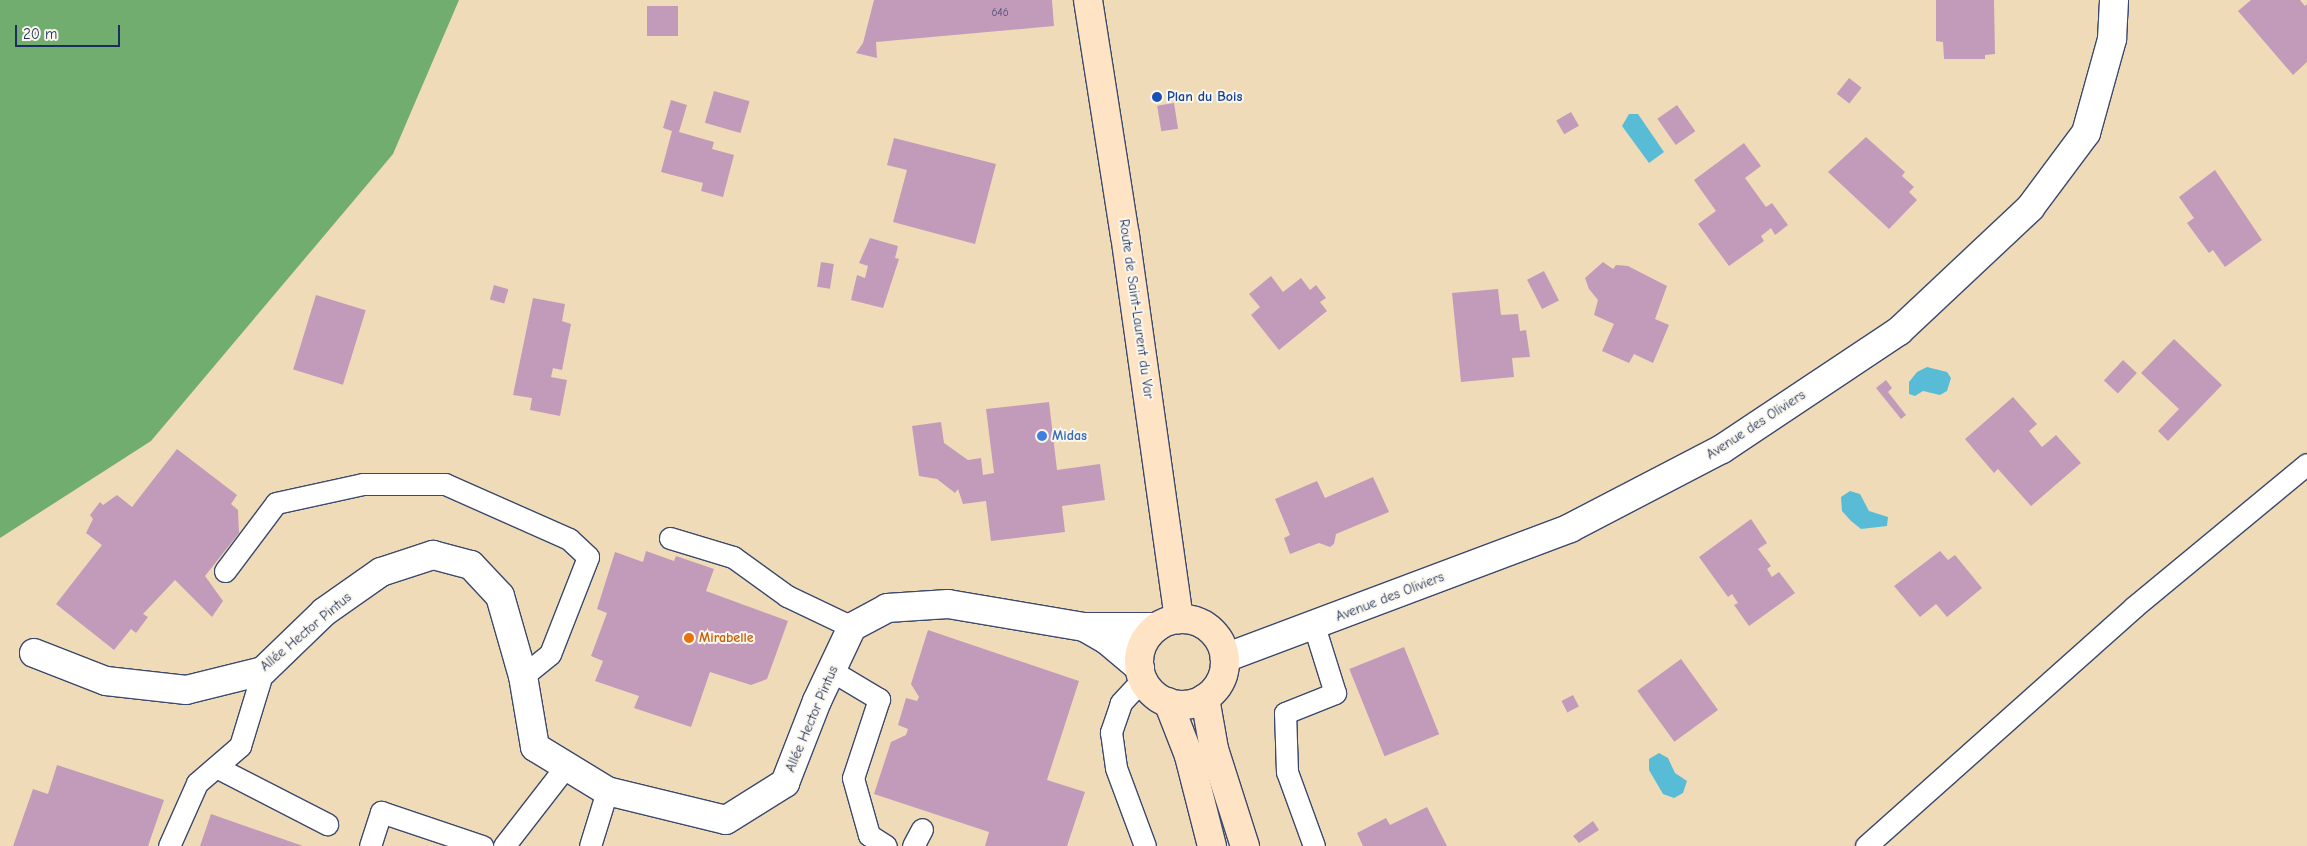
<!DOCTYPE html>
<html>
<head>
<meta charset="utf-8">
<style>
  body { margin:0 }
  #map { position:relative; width:2307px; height:846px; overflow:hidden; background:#f0dbb9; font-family:"Comic Neue",sans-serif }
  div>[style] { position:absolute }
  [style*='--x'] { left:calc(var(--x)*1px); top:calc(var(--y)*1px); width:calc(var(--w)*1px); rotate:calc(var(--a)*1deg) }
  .forest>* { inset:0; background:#70ad6e }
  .water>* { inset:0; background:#59bcd7 }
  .building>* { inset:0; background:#c29bba; transform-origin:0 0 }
  .roads { filter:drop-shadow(1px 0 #3b496c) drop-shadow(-1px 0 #3b496c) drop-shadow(0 1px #3b496c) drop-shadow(0 -1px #3b496c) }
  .lane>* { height:21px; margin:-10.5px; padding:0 10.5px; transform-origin:10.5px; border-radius:10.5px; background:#fff }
  .street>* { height:28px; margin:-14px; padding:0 14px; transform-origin:14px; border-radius:14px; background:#fff }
  .secondary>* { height:28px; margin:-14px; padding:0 14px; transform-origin:14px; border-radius:14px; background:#fee4c5 }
  .secondary>.ring { margin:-14px; padding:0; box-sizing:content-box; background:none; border:28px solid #fee4c5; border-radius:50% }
  .dots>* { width:14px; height:14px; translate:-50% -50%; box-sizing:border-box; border:2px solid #fbf7ec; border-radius:50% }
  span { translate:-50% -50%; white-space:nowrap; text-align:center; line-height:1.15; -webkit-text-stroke:4px #fbf7ec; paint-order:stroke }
  .number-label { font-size:11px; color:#454a75 }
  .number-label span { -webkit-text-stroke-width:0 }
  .transit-label { font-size:14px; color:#164399; font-weight:700 }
  .left { translate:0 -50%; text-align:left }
  .street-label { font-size:14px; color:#1b2f5e }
  .shop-label { font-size:14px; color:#366cbe; font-weight:700 }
  .food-label { font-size:14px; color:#c56008; font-weight:700 }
  .scale { position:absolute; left:15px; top:25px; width:105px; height:22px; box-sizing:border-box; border:2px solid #1b2f5e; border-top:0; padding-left:6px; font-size:15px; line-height:18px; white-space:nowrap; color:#1b2f5e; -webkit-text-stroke:4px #fbf7ec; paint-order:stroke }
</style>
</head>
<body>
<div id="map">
  <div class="forest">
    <i style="clip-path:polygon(0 0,459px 0,393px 154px,151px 441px,0 538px)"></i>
  </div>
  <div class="water">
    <i style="clip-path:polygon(1629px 114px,1638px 114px,1664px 152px,1649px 163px,1622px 126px)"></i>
    <i style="clip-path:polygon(1927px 367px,1947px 372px,1951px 378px,1947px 391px,1940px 395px,1923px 391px,1915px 396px,1909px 394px,1909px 382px,1917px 372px)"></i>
    <i style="clip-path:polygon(1850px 491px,1860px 494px,1869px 511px,1888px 517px,1887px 526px,1861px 529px,1851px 521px,1842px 511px,1841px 497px)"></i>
    <i style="clip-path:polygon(1659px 753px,1668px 758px,1675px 773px,1687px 781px,1683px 793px,1674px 798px,1663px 794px,1649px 770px,1649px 759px)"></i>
  </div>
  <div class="building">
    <i style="clip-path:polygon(874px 0,1052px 0,1054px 26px,876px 42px,877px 58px,856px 53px,863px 43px)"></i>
    <i style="clip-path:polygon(1936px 0,1994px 0,1995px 54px,1985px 55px,1985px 59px,1944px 59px,1943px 42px,1936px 41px)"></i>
    <i style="clip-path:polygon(2251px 0,2300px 0,2305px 6px,2307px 4px,2307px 62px,2293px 75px,2238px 11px)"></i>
    <i style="left:647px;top:6px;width:31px;height:30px"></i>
    <i style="left:1849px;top:78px;width:16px;height:20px;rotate:38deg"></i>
    <i style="left:714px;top:91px;width:37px;height:33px;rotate:16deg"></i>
    <i style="clip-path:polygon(671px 100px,687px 105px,679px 132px,714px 142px,712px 149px,734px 155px,723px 197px,701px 191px,703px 183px,661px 172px,672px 131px,663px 128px)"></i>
    <i style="left:1174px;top:103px;width:26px;height:17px;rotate:81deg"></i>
    <i style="left:1677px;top:105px;width:32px;height:24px;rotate:55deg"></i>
    <i style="left:1571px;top:112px;width:16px;height:17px;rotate:60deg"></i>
    <i style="clip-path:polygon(1866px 137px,1905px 172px,1902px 176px,1914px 187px,1909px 192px,1917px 200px,1889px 229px,1828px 172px)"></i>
    <i style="clip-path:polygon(894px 138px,996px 164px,975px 244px,893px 222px,907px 170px,887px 165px)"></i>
    <i style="clip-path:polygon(1744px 143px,1761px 166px,1745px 178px,1766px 207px,1772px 203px,1788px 225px,1775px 235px,1771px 228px,1761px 236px,1764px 241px,1729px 266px,1698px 224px,1716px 211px,1694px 180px)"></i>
    <i style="clip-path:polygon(2215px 170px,2262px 240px,2225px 267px,2213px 250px,2209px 253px,2187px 223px,2194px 218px,2179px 197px)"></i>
    <i style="clip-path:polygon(870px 238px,898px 246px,895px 258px,899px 259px,883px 308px,851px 300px,857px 275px,865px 278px,868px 266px,859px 263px)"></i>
    <i style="left:821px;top:262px;width:13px;height:25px;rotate:9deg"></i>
    <i style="clip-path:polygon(1603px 262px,1613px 269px,1616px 265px,1628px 266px,1667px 286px,1655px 319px,1669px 325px,1653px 363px,1634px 354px,1629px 363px,1602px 351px,1614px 324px,1594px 315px,1598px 300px,1589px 289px,1585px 278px)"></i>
    <i style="left:1544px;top:271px;width:33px;height:19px;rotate:63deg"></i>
    <i style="clip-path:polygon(1271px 276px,1283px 292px,1301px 278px,1310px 290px,1316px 285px,1326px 298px,1320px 302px,1327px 311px,1279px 350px,1251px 315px,1260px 307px,1249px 294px)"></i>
    <i style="left:494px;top:285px;width:15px;height:15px;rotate:16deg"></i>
    <i style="clip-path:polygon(1498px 289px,1501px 315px,1518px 314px,1520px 331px,1526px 330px,1530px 357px,1512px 358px,1514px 377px,1461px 382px,1452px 293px)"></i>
    <i style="left:316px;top:295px;width:52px;height:78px;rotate:17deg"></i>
    <i style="clip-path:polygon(533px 298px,565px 304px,562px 321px,571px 324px,562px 370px,553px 368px,551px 377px,567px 380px,560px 416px,530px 410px,532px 398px,513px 395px)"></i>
    <i style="clip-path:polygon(2174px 339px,2222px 385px,2168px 441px,2158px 431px,2179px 409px,2141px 373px)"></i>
    <i style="left:2123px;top:360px;width:19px;height:28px;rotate:43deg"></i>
    <i style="clip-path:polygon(1886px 380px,1892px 388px,1888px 392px,1906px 415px,1901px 419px,1876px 388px)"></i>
    <i style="clip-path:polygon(2013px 397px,2037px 424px,2029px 431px,2042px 447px,2056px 435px,2081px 463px,2031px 506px,1998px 469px,1994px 473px,1965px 439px)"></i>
    <i style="clip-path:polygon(1049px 402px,1057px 470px,1100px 464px,1105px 500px,1062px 506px,1065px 532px,991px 541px,986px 501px,963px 504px,958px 489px,955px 493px,937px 479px,919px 476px,912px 426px,941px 422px,944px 443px,968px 460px,981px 458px,983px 475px,994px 473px,986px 409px)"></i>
    <i style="clip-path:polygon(177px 449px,237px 495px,231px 504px,238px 510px,239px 533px,205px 576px,223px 601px,212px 617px,175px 580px,143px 614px,148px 617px,136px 633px,131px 629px,114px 650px,56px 604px,102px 545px,86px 533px,93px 519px,90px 515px,100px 502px,103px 505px,117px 495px,132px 507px)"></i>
    <i style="clip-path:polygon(1373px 477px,1389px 512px,1336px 534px,1334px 544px,1330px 547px,1319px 543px,1290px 554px,1284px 538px,1290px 535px,1275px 499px,1317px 481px,1325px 498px)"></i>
    <i style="clip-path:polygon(1751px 519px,1767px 543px,1758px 549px,1771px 566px,1767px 569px,1772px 577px,1779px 572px,1795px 593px,1749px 626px,1734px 605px,1738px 603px,1732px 594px,1728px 597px,1699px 557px)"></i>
    <i style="clip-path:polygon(646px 551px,674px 561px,676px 556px,714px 569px,706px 591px,788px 621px,767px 679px,751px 685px,710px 672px,691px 727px,634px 708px,639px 696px,595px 681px,603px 661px,591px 656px,607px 613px,597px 609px,615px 552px,643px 562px)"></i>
    <i style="clip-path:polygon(1940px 551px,1948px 560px,1955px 555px,1982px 588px,1947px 617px,1936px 604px,1920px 617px,1894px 586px)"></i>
    <i style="clip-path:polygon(928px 630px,1079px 681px,1047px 780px,1085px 792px,1067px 846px,985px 846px,989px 832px,874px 794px,891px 742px,906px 735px,908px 729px,898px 725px,906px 698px,917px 701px,919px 697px,911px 684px)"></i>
    <i style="left:1404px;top:647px;width:94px;height:59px;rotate:68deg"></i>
    <i style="left:1681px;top:659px;width:63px;height:54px;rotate:54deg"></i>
    <i style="left:1573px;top:695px;width:13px;height:13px;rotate:63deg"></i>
    <i style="clip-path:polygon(57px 765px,164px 800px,148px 846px,13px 846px,33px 789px,48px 794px)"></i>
    <i style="clip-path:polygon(1427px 807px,1447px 846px,1363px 846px,1357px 833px,1386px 818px,1390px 825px)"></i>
    <i style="clip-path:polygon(211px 814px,303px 846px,200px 846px)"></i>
    <i style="clip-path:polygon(1593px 821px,1599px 830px,1579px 843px,1573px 836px)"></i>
  </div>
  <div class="roads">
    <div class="lane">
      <i style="--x:670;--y:538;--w:66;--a:16.8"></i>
      <i style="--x:733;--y:557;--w:67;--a:35.8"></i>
      <i style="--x:787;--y:596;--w:72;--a:25.5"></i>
      <i style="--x:225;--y:571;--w:85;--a:-53.1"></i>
      <i style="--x:276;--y:503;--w:89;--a:-12.3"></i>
      <i style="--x:363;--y:484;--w:82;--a:0"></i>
      <i style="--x:445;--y:484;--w:136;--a:23.9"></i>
      <i style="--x:569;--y:539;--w:26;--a:43"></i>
      <i style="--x:588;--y:557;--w:104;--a:111.4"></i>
      <i style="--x:550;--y:654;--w:35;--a:141"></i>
      <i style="--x:832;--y:671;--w:55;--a:30.8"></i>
      <i style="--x:879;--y:699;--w:83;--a:108.2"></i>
      <i style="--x:853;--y:778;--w:59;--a:74.3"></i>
      <i style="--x:869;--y:835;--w:20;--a:33"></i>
      <i style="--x:1143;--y:679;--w:33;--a:133"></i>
      <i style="--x:1121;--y:703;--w:31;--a:109"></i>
      <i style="--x:1111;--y:732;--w:36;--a:82"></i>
      <i style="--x:1116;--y:768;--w:83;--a:69.6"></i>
      <i style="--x:216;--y:767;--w:125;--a:27.2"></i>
      <i style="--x:169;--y:846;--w:69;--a:-66"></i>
      <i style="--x:197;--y:783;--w:57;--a:-40.7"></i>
      <i style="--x:240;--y:746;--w:78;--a:-73"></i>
      <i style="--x:370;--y:846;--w:36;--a:-72"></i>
      <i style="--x:381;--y:812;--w:107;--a:18.6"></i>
      <i style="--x:504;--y:846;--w:101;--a:-52.2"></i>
      <i style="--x:590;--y:846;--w:58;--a:-72.8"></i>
      <i style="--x:913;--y:846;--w:19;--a:-62"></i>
      <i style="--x:1314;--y:846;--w:79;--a:-110"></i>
      <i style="--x:1287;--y:772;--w:59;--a:-91.9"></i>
      <i style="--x:1285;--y:713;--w:54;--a:-21.8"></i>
      <i style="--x:1335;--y:693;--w:70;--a:-107.4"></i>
      <i style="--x:1866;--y:846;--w:359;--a:-41.7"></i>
      <i style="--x:2134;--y:607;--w:224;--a:-39.6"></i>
    </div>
    <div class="street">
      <i style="--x:1084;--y:627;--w:28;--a:30"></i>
      <i style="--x:1108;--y:641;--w:42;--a:40.2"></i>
      <i style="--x:34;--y:653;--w:77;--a:21.3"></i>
      <i style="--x:106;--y:681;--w:81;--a:6.4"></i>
      <i style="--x:186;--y:690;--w:79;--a:-13.9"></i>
      <i style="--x:263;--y:671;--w:85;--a:-44"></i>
      <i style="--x:324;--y:612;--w:70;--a:-35.1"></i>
      <i style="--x:381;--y:572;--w:55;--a:-18.1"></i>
      <i style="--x:433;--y:555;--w:39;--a:15"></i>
      <i style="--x:471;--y:565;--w:42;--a:46.9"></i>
      <i style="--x:500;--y:596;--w:83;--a:74"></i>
      <i style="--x:523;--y:676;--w:72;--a:80.4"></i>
      <i style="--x:535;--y:747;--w:84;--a:31.4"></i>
      <i style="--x:607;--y:791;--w:122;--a:13.7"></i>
      <i style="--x:726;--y:820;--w:70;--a:-32.1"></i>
      <i style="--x:785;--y:783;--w:88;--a:-68.7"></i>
      <i style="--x:817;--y:701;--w:82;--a:-64.7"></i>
      <i style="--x:852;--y:627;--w:40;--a:-28"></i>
      <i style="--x:887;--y:608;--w:61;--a:-3.8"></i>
      <i style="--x:948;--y:604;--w:138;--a:9.6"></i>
      <i style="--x:1084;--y:627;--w:73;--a:0"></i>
      <i style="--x:1225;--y:658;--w:369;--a:-20.6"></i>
      <i style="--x:1570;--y:528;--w:171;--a:-27.5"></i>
      <i style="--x:1722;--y:449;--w:213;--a:-33.7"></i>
      <i style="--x:1899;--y:331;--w:180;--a:-43.2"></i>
      <i style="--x:2030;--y:208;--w:94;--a:-53.3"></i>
      <i style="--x:2086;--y:133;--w:98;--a:-74.5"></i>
      <i style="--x:2112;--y:39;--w:39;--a:-87"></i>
    </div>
    <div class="secondary">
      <i style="--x:1088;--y:0;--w:238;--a:81.1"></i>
      <i style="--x:1125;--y:235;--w:388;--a:82"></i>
      <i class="ring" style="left:1139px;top:619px;width:58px;height:58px"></i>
      <i style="--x:1205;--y:698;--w:52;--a:80"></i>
      <i style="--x:1214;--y:749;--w:102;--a:72.3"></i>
      <i style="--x:1168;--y:702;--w:58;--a:68.7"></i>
      <i style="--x:1189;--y:756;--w:93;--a:75.7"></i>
    </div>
  </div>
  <div class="dots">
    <i style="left:1157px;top:97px;background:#1a4fb4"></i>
    <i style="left:1042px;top:436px;background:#3f7fe0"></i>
    <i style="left:689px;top:638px;background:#e8710a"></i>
  </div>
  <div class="number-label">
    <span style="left:1000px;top:13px">646</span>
  </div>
  <div class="transit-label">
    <span class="left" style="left:1167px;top:97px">Plan du Bois</span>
  </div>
  <div class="street-label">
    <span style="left:1136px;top:309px;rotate:82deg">Route de Saint-Laurent du Var</span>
    <span style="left:1756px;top:425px;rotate:-33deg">Avenue des Oliviers</span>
    <span style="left:1390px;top:597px;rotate:-21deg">Avenue des Oliviers</span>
    <span style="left:306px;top:632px;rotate:-40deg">Allée Hector Pintus</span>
    <span style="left:812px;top:719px;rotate:-67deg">Allée Hector Pintus</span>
  </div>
  <div class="shop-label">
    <span class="left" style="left:1052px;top:436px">Midas</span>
  </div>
  <div class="food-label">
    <span class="left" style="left:699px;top:638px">Mirabelle</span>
  </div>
  <div class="scale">20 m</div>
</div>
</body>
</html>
